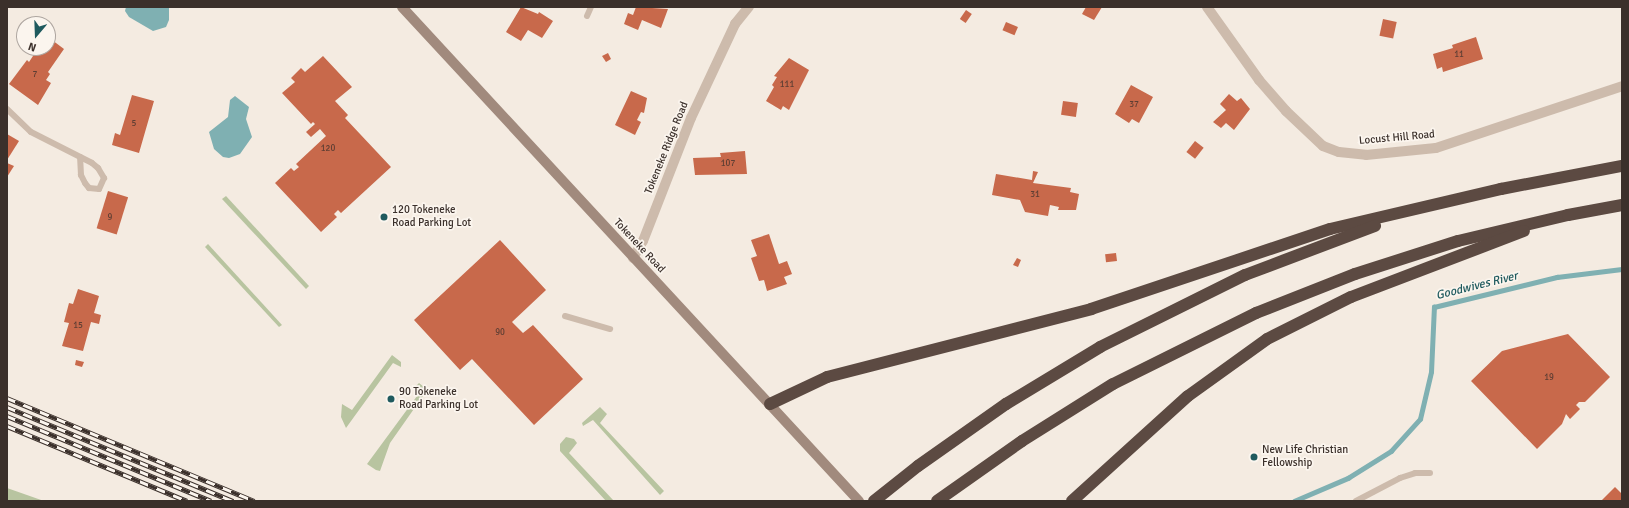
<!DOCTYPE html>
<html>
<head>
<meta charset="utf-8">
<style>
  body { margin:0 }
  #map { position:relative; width:1629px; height:508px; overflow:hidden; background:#f4ebe1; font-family:Signika,sans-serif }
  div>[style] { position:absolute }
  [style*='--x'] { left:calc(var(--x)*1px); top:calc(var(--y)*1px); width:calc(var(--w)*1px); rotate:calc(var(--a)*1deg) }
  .green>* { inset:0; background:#b8c4a0 }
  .water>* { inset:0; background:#7fb0b2 }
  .stream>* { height:4.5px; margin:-2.25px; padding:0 2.25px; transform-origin:2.25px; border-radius:2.25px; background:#7fb0b2 }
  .building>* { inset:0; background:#c8694b; transform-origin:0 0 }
  .service>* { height:6px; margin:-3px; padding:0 3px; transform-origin:3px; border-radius:3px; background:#cdbbac }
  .minor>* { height:10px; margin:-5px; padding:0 5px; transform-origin:5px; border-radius:5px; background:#cdbbac }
  .secondary>* { height:10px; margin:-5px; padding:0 5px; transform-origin:5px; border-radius:5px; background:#a18a7d }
  .motorway>* { height:12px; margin:-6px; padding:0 6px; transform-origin:6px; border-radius:6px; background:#5c4a42 }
  .rail>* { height:4.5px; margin-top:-2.25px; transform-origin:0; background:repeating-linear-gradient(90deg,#fbf5ee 0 9px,#3b302b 0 18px); box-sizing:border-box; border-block:1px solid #3b302b }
  .dots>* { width:11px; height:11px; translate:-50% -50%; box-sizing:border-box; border:2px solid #fbf5ee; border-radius:50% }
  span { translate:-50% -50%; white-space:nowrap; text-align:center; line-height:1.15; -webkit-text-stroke:3.5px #fbf5ee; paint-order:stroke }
  .number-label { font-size:9px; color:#5e3e33 }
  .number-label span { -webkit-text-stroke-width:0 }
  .street-label { font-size:11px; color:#3b302b }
  .poi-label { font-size:11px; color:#3b302b }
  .left { translate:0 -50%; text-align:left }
  .water-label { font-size:12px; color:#1f5a5e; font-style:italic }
  .frame { position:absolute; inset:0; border:8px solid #3b302b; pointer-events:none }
  .north { position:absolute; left:16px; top:16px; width:40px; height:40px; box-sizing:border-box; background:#fbf5ee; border:1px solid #aea6a0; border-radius:50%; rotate:199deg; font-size:11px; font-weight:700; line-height:16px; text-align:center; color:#3b302b }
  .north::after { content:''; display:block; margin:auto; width:14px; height:18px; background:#1f5a5e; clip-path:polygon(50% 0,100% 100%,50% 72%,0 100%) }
</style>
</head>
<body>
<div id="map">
  <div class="green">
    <i style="clip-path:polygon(226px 196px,309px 286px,306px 289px,222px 199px)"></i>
    <i style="clip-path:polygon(208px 244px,282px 325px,279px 327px,205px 247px)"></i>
    <i style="clip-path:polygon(392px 355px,401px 362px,401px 367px,393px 363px,346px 428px,341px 417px,342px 404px,352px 410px)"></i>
    <i style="clip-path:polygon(419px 383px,424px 387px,423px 396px,390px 443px,380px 471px,376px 470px,367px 464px,420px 392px,415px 387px)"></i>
    <i style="clip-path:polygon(600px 407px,607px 414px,600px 423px,664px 491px,660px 495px,593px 420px,583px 426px,582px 423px)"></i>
    <i style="clip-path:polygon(566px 437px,574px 439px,577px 443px,569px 453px,614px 501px,606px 501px,560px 451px,560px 444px)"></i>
    <i style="clip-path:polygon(7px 488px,44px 501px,7px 501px)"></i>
  </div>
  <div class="water">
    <i style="clip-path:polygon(126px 7px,169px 7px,169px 20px,166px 27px,153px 31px,129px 17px,125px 11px)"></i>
    <i style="clip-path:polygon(235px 96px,249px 107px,246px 119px,252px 137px,240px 154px,229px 158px,223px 157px,214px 149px,209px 132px,228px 117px,230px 100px)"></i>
  </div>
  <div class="stream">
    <i style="--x:1294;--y:501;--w:59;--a:-23.1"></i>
    <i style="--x:1348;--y:478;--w:51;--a:-32.1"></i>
    <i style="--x:1391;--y:451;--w:43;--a:-47.8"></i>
    <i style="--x:1420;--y:419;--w:48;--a:-76.8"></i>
    <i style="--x:1431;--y:372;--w:65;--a:-87.4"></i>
    <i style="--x:1434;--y:307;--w:127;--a:-13.7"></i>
    <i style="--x:1557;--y:277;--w:65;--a:-7"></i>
  </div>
  <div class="building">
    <i style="clip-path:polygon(521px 7px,538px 14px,539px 12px,553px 21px,542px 38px,528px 30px,521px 41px,506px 32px)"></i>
    <i style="clip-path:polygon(636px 7px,668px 9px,661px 28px,642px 20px,638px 30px,624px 24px,628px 13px,633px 15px)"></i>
    <i style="clip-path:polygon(1086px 7px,1102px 7px,1094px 20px,1082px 14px)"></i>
    <i style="left:966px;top:10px;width:7px;height:11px;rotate:34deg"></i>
    <i style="left:1383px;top:19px;width:14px;height:17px;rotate:12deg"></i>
    <i style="left:1006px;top:22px;width:13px;height:9px;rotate:23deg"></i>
    <i style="clip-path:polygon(48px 37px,64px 49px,48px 72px,50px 74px,46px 80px,51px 83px,38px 105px,9px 84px,27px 60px,29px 62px,33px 56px,35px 48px,48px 48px)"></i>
    <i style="clip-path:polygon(1476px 37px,1483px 59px,1443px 72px,1442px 67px,1437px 69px,1433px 54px,1453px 48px,1452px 45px)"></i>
    <i style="clip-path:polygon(608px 53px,611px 59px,606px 62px,602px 56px)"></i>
    <i style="clip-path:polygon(323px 56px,352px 87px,335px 101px,348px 115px,345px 118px,391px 167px,341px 213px,338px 210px,334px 214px,337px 217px,321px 232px,275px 183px,291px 168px,294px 171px,299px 167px,296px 164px,326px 136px,320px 129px,311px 137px,306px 132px,315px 124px,313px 122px,311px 124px,282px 93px,295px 82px,291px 78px,301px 68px,305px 72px)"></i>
    <i style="clip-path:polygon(789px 58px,809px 70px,789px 110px,783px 106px,781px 110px,766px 101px,774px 87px,772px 85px,777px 77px,774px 76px)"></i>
    <i style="clip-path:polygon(1131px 85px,1153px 97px,1139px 123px,1132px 119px,1129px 123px,1115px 114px)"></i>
    <i style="clip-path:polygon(631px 91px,647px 98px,644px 113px,641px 112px,637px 120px,641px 122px,635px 135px,615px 125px)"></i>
    <i style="clip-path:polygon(1229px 94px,1237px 101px,1241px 98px,1250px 109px,1234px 130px,1226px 123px,1221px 128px,1213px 122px,1226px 110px,1220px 104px)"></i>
    <i style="clip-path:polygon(132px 95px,154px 101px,139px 153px,112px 145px,115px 133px,120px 135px)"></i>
    <i style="left:1063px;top:101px;width:15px;height:14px;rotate:8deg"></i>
    <i style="clip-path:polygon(7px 134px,19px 141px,7px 160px)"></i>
    <i style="left:1195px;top:141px;width:11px;height:14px;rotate:38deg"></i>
    <i style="clip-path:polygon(745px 151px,747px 174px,695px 175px,693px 158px,721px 157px,720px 153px)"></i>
    <i style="clip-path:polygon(7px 163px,14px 166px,7px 177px)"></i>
    <i style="clip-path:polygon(1033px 171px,1038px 172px,1033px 183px,1071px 188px,1070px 192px,1079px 194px,1076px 210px,1058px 210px,1059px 207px,1050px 205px,1048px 216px,1025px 212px,1020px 200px,992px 195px,996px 174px,1032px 180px)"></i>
    <i style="left:108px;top:191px;width:21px;height:39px;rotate:17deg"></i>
    <i style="clip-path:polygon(769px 234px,779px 264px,787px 261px,792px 274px,784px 277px,787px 284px,767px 291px,764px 280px,759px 281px,751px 258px,757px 256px,751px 240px)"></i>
    <i style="clip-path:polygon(500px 240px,546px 290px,512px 322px,523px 333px,533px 325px,583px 379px,534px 425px,472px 359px,460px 370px,414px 320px)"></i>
    <i style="left:1116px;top:253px;width:8px;height:11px;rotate:83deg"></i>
    <i style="clip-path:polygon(1017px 258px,1021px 260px,1018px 267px,1013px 265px)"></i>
    <i style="clip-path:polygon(78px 289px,99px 296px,94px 313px,101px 315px,99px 324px,91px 322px,83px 351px,62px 346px,69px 323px,64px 322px,69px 303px,73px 304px)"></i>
    <i style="clip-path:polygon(1568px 334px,1610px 377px,1585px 402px,1579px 402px,1576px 405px,1580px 409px,1570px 419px,1566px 414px,1562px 424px,1537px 449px,1471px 381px,1502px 351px)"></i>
    <i style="clip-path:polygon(76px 360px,84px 362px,82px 367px,75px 365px)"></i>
    <i style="clip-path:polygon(1615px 487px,1622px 494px,1622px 501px,1601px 501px)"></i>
  </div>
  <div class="service">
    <i style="--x:587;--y:16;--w:10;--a:-66"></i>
    <i style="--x:7;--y:109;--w:33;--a:44"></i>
    <i style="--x:31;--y:132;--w:68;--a:26.9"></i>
    <i style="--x:92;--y:163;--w:8;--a:40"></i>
    <i style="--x:98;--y:168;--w:12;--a:59"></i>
    <i style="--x:104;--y:178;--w:12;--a:114"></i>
    <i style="--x:99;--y:189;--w:10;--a:-174"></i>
    <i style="--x:89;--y:188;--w:6;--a:-129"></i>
    <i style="--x:85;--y:183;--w:9;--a:-117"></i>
    <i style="--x:81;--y:175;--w:18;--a:-93"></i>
    <i style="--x:565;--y:316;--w:47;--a:16.1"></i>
    <i style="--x:1356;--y:501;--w:50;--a:-27.6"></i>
    <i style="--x:1400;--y:478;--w:16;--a:-18"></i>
    <i style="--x:1415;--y:473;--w:15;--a:0"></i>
  </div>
  <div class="minor">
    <i style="--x:1207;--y:7;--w:90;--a:54.5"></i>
    <i style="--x:1259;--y:80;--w:41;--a:48.9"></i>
    <i style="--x:1286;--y:111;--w:51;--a:43.4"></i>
    <i style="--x:1323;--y:146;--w:17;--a:21"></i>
    <i style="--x:1339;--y:152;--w:27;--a:6"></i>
    <i style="--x:1366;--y:155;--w:70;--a:-5.7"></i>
    <i style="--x:1436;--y:148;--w:196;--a:-18.4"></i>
    <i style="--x:633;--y:258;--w:20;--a:-60"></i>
    <i style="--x:643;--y:241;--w:132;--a:-68.7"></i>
    <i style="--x:691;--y:118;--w:104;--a:-64.9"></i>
    <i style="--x:735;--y:24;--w:22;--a:-51"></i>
  </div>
  <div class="secondary">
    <i style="--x:402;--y:7;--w:673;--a:47.23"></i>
  </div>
  <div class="motorway">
    <i style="--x:770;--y:404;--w:63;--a:-25.3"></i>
    <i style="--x:827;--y:377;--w:273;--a:-14.4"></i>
    <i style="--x:1091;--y:309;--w:252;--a:-18.5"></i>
    <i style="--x:1330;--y:229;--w:176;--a:-13.2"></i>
    <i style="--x:1501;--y:189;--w:123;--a:-10.8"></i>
    <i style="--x:874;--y:501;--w:56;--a:-38.5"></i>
    <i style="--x:918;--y:466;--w:108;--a:-35.2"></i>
    <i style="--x:1006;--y:404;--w:110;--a:-31.2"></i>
    <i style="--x:1100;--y:347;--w:162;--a:-26.4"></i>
    <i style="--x:1245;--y:275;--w:139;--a:-20.7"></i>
    <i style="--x:937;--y:501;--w:104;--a:-35.2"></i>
    <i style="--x:1022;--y:441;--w:107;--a:-32.1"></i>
    <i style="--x:1113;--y:384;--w:160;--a:-26.4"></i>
    <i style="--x:1256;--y:313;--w:106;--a:-21.5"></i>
    <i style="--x:1355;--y:274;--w:108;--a:-17.8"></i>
    <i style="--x:1458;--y:241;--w:113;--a:-13.3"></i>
    <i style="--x:1568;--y:215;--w:55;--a:-10.5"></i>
    <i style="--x:1072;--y:501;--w:156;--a:-42.2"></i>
    <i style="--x:1188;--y:396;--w:97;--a:-35.8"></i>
    <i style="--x:1267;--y:339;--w:94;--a:-26.6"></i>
    <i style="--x:1351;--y:297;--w:185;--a:-20.9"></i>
  </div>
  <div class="rail">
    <i style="--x:7;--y:398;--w:268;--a:22.6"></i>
    <i style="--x:7;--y:407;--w:245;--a:22.6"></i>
    <i style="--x:7;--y:416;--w:221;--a:22.6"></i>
    <i style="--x:7;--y:426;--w:195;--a:22.6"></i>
  </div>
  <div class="dots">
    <i style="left:384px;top:217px;background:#1f5a5e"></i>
    <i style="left:391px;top:399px;background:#1f5a5e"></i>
    <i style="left:1254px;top:457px;background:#1f5a5e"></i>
  </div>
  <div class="number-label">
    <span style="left:1459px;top:55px">11</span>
    <span style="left:35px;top:75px">7</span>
    <span style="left:787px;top:85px">111</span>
    <span style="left:1134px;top:105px">37</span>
    <span style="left:134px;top:124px">5</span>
    <span style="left:328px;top:149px">120</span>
    <span style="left:728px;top:164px">107</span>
    <span style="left:1035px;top:195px">31</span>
    <span style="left:110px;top:218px">9</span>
    <span style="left:78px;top:326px">15</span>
    <span style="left:500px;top:333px">90</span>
    <span style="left:1549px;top:378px">19</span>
  </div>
  <div class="street-label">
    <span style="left:1397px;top:138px;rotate:-5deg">Locust Hill Road</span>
    <span style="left:667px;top:148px;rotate:-68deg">Tokeneke Ridge Road</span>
    <span style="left:639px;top:246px;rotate:47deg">Tokeneke Road</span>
  </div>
  <div class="poi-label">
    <span class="left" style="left:392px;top:217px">120 Tokeneke<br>Road Parking Lot</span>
    <span class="left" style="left:399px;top:399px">90 Tokeneke<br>Road Parking Lot</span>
    <span class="left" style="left:1262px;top:457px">New Life Christian<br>Fellowship</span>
  </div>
  <div class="water-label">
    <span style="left:1477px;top:286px;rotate:-14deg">Goodwives River</span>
  </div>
  <div class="frame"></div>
  <div class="north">N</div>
</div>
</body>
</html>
